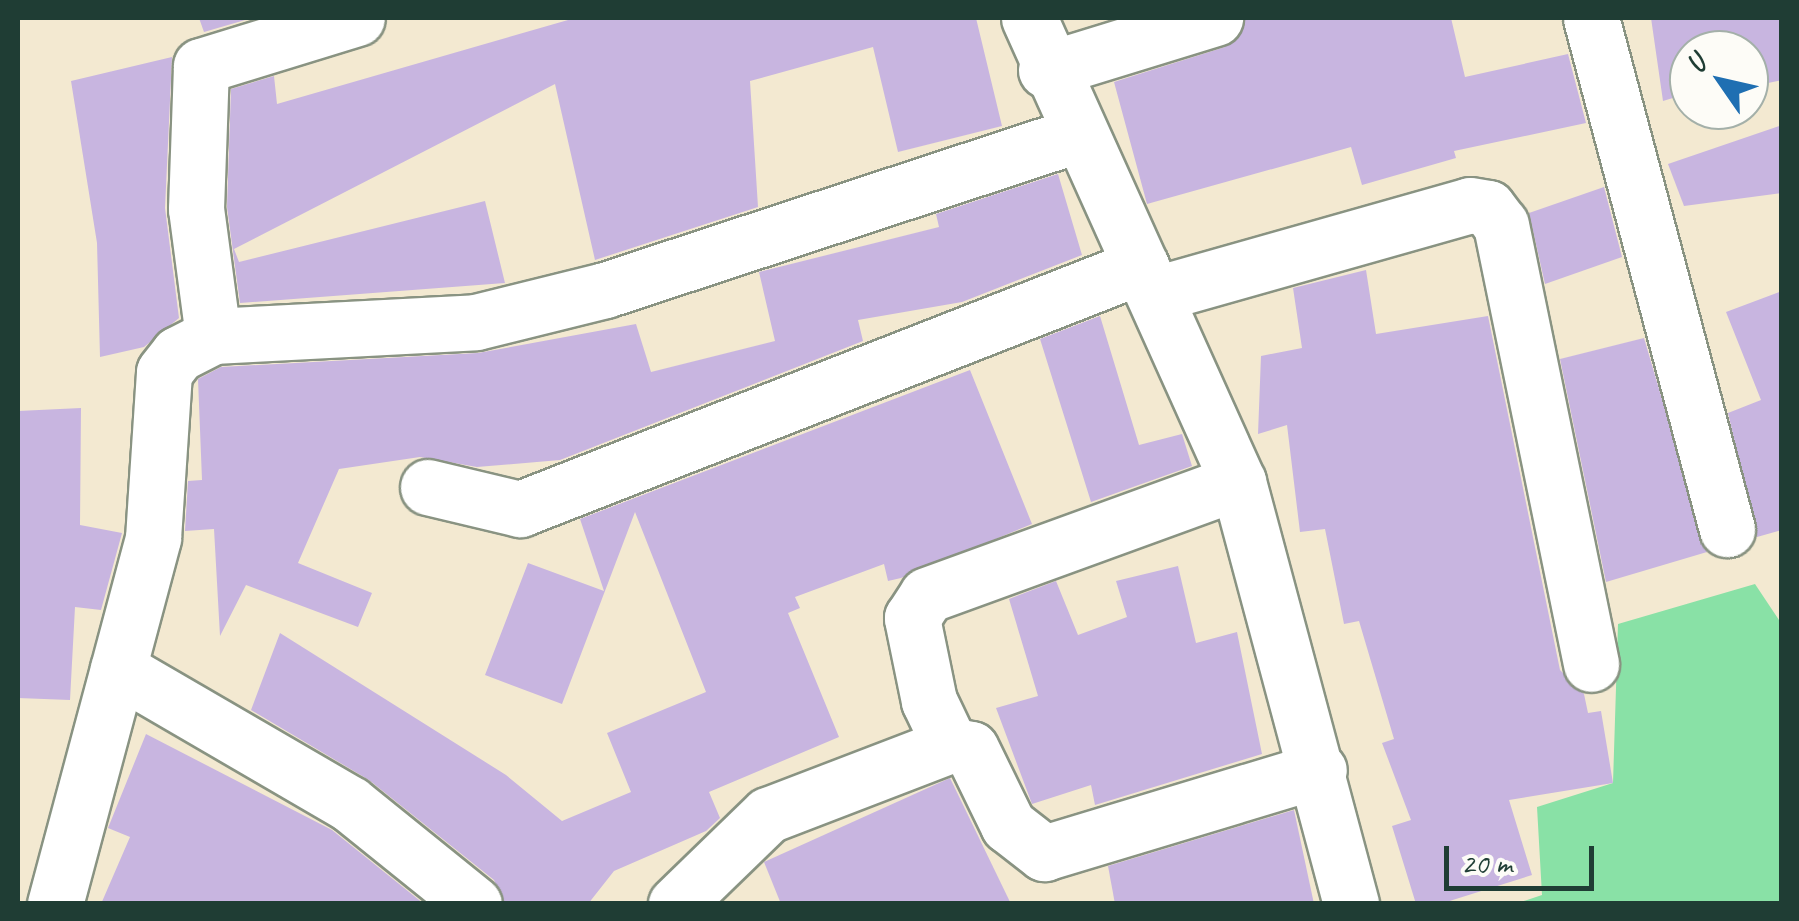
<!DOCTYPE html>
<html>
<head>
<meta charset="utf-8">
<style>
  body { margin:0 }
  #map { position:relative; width:1799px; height:921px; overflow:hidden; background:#f3e9d1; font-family:Caveat,sans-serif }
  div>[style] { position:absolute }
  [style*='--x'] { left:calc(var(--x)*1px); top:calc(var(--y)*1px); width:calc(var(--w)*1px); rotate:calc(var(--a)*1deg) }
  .green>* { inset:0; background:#89e1a6 }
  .building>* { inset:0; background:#c8b5e0 }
  .roads { filter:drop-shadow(2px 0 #899382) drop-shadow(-2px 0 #899382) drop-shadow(0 2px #899382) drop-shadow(0 -2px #899382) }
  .minor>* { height:55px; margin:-27.5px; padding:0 27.5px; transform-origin:27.5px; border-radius:27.5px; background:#fff }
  span { translate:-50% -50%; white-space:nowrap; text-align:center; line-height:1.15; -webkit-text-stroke:10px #fdfcf7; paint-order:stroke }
  .frame { position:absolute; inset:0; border:20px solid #1f3d34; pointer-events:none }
  .north { position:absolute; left:1669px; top:30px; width:100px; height:100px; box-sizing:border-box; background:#fdfcf7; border:2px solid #a4b0a9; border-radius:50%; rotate:304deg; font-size:28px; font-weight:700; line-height:40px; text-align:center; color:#1f3d34 }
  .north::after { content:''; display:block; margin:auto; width:35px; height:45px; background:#1f6fb2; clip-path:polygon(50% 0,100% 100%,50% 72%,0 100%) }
  .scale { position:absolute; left:1444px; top:846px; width:150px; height:45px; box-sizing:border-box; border:5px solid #1f3d34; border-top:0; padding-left:12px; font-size:30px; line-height:35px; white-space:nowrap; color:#1f3d34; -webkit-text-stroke:8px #fdfcf7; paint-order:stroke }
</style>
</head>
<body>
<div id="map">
  <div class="green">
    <i style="clip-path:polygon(1755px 584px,1781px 623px,1781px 903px,1515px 904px,1542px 895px,1537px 807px,1613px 783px,1618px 624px)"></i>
  </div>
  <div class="building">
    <i style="clip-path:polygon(199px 18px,252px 18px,204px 32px)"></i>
    <i style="clip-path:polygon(575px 18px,976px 18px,1002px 126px,898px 152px,873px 47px,750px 81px,758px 207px,595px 260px,555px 84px,234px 249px,239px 262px,485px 201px,505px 283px,240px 303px,227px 207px,231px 89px,274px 76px,277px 104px)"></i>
    <i style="clip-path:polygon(1245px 18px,1451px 18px,1465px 77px,1568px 54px,1586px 123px,1454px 151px,1456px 158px,1362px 185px,1351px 147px,1147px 204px,1114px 82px,1225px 47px)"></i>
    <i style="clip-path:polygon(1651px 18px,1782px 18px,1782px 80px,1749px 87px,1749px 50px,1689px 50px,1689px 93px,1663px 101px)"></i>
    <i style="clip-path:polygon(172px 57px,165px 208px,179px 318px,144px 347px,100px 357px,97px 243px,71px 81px)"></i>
    <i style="clip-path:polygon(1782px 125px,1782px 193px,1684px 206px,1668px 164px)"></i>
    <i style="clip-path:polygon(1058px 174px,1082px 255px,962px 302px,858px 320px,863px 341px,560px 460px,477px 467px,420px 457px,339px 469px,298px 563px,372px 593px,358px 627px,246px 585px,220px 636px,214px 529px,185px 531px,188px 481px,202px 480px,198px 379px,221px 367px,478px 353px,636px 324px,651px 372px,775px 341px,759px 272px,939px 227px,936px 214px)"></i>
    <i style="clip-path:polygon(1604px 187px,1622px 257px,1545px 284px,1529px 213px)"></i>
    <i style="clip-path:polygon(1366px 270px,1376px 334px,1488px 316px,1560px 670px,1584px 694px,1588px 713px,1601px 711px,1613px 783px,1509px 800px,1532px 875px,1440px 904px,1416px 904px,1392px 826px,1411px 820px,1382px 743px,1394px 739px,1359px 621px,1344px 624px,1325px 529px,1300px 532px,1287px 425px,1258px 434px,1261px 356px,1302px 348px,1293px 288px)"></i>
    <i style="clip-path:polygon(1782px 291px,1782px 530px,1757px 537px,1728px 413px,1761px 400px,1726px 312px)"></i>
    <i style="clip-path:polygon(1100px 316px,1139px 445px,1182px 434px,1192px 466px,1091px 502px,1040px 339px)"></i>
    <i style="clip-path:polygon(1644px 338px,1707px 552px,1606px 582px,1560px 359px)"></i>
    <i style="clip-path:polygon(970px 370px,1032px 524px,901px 578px,888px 581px,884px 564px,795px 597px,800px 608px,788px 613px,839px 737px,709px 792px,720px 818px,706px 831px,614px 871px,588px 904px,504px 904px,494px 880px,369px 780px,251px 710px,280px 633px,506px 775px,562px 821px,631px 792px,607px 733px,706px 692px,635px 512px,562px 704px,485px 675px,528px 563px,604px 591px,580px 519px)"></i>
    <i style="clip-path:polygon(81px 408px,80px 525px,122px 533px,101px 610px,75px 607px,70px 700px,18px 698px,18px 411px)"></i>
    <i style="clip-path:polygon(1178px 566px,1196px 643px,1237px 632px,1262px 754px,1095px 805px,1091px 785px,1032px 804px,996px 708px,1038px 696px,1009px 599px,1056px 581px,1078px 635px,1127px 617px,1116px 581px)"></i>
    <i style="clip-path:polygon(146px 734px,332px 830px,424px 904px,101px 904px,130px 837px,108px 828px)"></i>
    <i style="clip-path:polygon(950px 778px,1011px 904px,781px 904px,764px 862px)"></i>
    <i style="clip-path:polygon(1294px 810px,1314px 904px,1115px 904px,1108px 866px)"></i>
  </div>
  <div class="roads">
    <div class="minor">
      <i style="--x:1029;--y:18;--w:509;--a:65.75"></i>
      <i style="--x:1238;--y:482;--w:437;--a:75"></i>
      <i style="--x:1591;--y:18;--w:529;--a:75.1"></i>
      <i style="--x:1046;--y:70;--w:177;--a:-17.1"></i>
      <i style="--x:1156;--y:294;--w:326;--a:-15.8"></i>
      <i style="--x:1470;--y:205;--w:18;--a:9"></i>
      <i style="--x:1488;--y:208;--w:21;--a:53"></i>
      <i style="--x:1501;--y:225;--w:448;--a:78.4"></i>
      <i style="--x:213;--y:336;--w:128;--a:-97.6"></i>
      <i style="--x:196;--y:209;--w:143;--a:-88"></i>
      <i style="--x:201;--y:66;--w:163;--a:-17.1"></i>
      <i style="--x:428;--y:487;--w:95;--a:13.4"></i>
      <i style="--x:520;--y:509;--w:667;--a:-21.37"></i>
      <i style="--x:118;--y:669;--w:268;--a:30.2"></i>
      <i style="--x:350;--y:804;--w:159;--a:38.9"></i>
      <i style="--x:950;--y:745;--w:49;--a:-115.5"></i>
      <i style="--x:929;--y:701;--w:85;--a:-101.6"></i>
      <i style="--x:912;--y:618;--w:27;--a:-57"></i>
      <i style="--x:927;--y:595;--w:331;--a:-20"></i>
      <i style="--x:55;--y:904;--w:379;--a:-75"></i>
      <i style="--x:153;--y:538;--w:166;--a:-86.2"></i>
      <i style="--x:164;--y:372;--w:23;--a:-52"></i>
      <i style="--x:178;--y:354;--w:39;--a:-27"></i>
      <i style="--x:213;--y:336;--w:263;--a:-3"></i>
      <i style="--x:476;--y:322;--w:133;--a:-13.9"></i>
      <i style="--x:605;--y:290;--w:496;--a:-18.2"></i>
      <i style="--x:676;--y:904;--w:128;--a:-44.1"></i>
      <i style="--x:768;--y:815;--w:195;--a:-21"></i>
      <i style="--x:950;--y:745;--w:21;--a:11"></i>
      <i style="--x:971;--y:749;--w:85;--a:64"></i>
      <i style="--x:1008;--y:825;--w:46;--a:37.9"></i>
      <i style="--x:1044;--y:853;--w:287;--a:-16.8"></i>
    </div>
  </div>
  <div class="frame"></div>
  <div class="north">U</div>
  <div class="scale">20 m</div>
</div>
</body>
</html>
